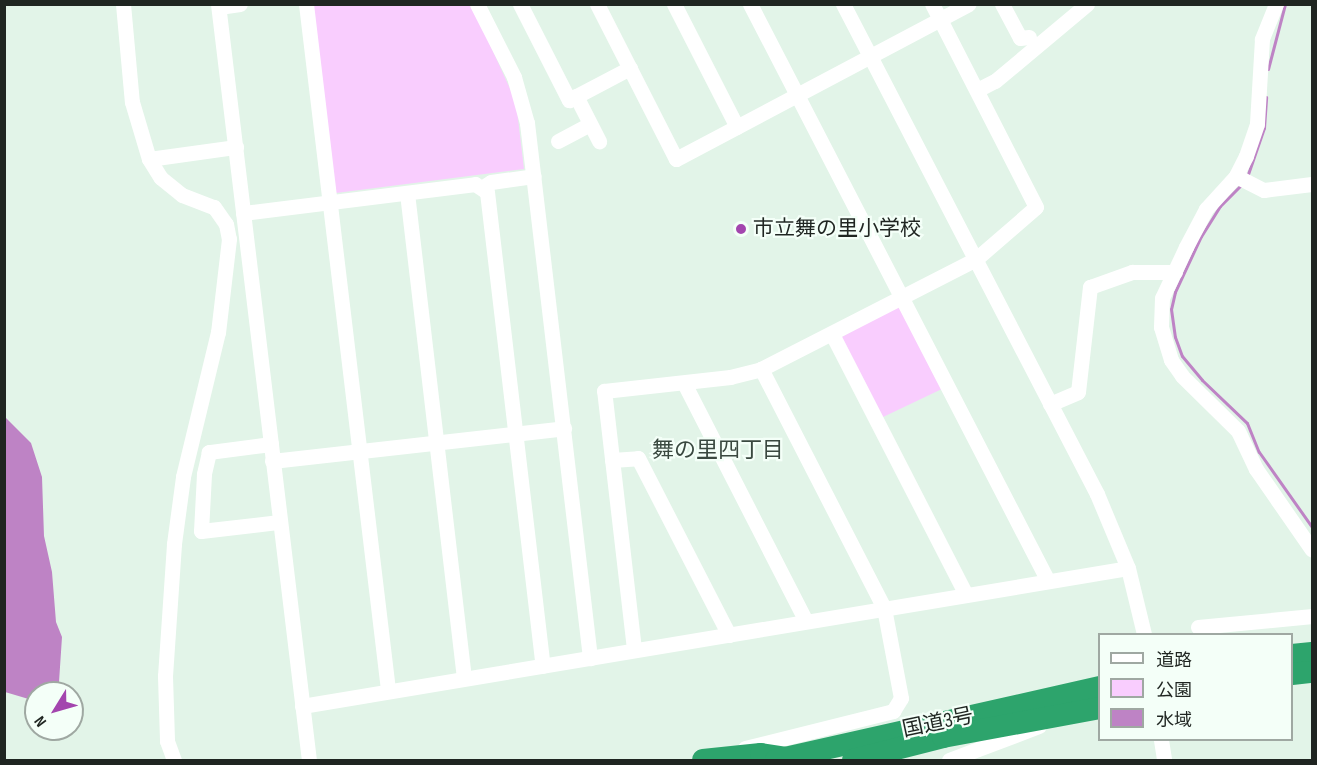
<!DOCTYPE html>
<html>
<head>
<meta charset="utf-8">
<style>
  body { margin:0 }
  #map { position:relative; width:1317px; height:765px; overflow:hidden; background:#e2f4e8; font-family:"Sofia Sans Condensed","Noto Sans JP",sans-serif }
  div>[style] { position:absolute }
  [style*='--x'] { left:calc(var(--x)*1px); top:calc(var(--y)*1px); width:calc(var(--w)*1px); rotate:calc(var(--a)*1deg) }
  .green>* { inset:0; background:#f9cdfe }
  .water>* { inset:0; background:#be83c5 }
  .stream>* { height:3px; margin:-1.5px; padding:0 1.5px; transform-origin:1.5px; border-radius:1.5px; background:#be83c5 }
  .minor>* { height:15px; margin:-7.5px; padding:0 7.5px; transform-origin:7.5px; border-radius:7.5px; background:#fff }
  .highway>* { height:22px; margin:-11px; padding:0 11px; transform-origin:11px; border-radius:11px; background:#2da46c }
  .dots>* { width:16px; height:16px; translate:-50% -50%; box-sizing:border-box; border:3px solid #f4fff8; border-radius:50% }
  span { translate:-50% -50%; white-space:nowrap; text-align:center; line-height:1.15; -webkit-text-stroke:4.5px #f4fff8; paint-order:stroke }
  .poi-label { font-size:21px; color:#1f2521 }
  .left { translate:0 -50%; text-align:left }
  .street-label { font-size:21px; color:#1f2521 }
  .neighbourhood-label { font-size:22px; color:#3a4940 }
  .frame { position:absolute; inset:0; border:6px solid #1f2521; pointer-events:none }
  .legend { position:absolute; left:1098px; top:633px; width:195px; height:108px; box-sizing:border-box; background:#f4fff8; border:2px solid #9fa8a2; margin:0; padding:8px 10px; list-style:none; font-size:18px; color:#1f2521 }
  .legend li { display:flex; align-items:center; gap:12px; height:30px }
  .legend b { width:30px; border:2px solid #9fa8a2 }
  .north { position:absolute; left:24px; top:681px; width:60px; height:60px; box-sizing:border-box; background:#f4fff8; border:2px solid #9fa8a2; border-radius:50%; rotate:233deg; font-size:16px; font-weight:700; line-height:24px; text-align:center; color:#1f2521 }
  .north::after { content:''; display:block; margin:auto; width:21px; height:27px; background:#a345ae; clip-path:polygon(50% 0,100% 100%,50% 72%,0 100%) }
</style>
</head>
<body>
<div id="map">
  <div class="green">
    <i style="clip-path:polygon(311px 5px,472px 5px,516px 102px,524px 169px,336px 193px)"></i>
    <i style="clip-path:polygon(897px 306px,902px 308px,944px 388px,881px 418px,840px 338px)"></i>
  </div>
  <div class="water">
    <i style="clip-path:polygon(5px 417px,31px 443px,42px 477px,44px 536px,52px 572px,56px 622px,62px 637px,59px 682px,54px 692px,36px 693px,36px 700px,32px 700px,5px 692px)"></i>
  </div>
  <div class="stream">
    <i style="--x:1268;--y:69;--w:67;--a:-75.3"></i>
    <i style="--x:1247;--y:177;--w:52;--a:-70.9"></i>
    <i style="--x:1264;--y:128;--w:31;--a:-86"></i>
    <i style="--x:1242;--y:184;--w:31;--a:135"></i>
    <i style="--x:1220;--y:206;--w:36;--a:122"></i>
    <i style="--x:1201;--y:236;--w:62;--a:114.9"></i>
    <i style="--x:1175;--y:292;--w:17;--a:103"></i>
    <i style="--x:1171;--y:309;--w:28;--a:82"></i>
    <i style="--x:1175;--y:337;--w:20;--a:70"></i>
    <i style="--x:1182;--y:356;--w:31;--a:50"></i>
    <i style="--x:1202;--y:380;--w:62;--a:43.7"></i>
    <i style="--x:1247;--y:423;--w:31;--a:68"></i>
    <i style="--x:1259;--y:452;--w:92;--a:54.8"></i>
  </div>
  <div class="minor">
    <i style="--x:123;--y:4;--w:98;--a:84.8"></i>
    <i style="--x:132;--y:102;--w:59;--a:73.4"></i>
    <i style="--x:149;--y:159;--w:22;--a:58"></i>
    <i style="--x:161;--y:178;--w:27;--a:39"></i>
    <i style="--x:182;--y:195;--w:34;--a:21"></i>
    <i style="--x:214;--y:207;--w:21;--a:55"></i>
    <i style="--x:226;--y:224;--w:15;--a:79"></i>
    <i style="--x:229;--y:239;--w:94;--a:96.7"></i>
    <i style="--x:218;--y:332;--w:149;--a:103.6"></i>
    <i style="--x:183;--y:477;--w:68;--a:97.7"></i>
    <i style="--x:174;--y:544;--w:132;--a:93.9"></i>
    <i style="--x:165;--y:676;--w:65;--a:88.2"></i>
    <i style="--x:167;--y:741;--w:20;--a:70"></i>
    <i style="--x:218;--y:4;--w:761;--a:83.14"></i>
    <i style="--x:306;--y:4;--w:691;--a:83.18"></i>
    <i style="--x:477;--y:4;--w:82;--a:63.1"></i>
    <i style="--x:514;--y:77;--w:48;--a:74.2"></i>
    <i style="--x:527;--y:123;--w:539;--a:83.28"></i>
    <i style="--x:520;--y:4;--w:108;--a:63"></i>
    <i style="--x:569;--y:100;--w:69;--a:-27.7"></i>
    <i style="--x:597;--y:4;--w:174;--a:63"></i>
    <i style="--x:676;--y:159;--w:331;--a:-27.9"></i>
    <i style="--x:674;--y:4;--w:138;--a:62.9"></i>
    <i style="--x:750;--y:4;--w:649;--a:62.69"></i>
    <i style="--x:843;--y:4;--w:552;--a:62.6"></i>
    <i style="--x:1097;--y:494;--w:80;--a:67.3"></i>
    <i style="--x:1128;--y:568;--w:68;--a:76.4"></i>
    <i style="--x:1002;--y:4;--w:38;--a:62"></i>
    <i style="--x:1020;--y:38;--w:9;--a:-6"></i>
    <i style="--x:1276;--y:4;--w:38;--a:112"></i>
    <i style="--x:1262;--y:39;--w:85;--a:93.4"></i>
    <i style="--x:1257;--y:124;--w:34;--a:109"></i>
    <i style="--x:1246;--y:156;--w:22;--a:117"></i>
    <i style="--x:1236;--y:176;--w:45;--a:132.3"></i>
    <i style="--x:1206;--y:209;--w:43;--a:117.8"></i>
    <i style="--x:1186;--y:247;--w:56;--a:115.2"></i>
    <i style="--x:1162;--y:298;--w:29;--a:92"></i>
    <i style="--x:1161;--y:327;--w:34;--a:73"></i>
    <i style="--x:1171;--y:360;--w:19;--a:55"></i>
    <i style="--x:1182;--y:376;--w:78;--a:44.5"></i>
    <i style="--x:1238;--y:431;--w:42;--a:64.7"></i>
    <i style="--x:1256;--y:469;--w:98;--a:55.3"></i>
    <i style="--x:219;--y:7;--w:21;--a:-8"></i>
    <i style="--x:977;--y:90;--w:20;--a:-27"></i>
    <i style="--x:995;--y:81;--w:120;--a:-39.9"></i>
    <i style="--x:576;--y:96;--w:51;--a:62.9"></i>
    <i style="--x:558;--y:141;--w:36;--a:-28"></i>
    <i style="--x:149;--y:159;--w:88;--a:-7.9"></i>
    <i style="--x:1236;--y:176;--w:31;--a:27"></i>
    <i style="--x:1264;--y:190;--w:48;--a:-7.1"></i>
    <i style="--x:483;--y:187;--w:9;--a:-32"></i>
    <i style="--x:491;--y:182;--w:43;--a:-7.9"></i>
    <i style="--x:407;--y:193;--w:488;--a:83.3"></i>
    <i style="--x:243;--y:213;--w:234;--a:-7.1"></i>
    <i style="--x:475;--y:184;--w:14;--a:34"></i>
    <i style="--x:487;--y:192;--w:477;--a:83.3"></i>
    <i style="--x:832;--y:334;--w:293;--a:62.8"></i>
    <i style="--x:684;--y:383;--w:267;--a:62.9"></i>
    <i style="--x:1050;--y:404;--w:30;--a:-23"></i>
    <i style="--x:1078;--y:392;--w:106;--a:-83.5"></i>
    <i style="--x:1090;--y:287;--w:45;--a:-19.7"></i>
    <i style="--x:1132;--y:272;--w:43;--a:0"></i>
    <i style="--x:271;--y:444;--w:63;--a:172.6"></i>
    <i style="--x:209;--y:452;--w:23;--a:103"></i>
    <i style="--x:204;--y:474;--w:57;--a:93"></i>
    <i style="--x:201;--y:531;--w:79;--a:-6.6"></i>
    <i style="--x:612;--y:460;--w:26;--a:-4"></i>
    <i style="--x:638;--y:458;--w:199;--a:62.8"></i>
    <i style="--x:272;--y:461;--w:294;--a:-6.4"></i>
    <i style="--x:1198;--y:627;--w:115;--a:-5.5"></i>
    <i style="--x:634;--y:649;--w:260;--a:-96.6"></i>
    <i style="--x:604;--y:391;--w:127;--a:-6.3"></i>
    <i style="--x:730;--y:377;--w:32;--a:-14"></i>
    <i style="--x:761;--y:369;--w:242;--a:-27.1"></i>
    <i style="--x:976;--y:259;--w:79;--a:-40.9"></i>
    <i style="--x:1036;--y:207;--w:228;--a:-117.1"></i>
    <i style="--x:302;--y:706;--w:837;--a:-9.48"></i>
    <i style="--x:1161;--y:740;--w:20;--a:81"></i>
    <i style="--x:745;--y:748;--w:153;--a:-14"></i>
    <i style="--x:893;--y:711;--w:15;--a:-58"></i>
    <i style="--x:901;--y:698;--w:92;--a:-100.7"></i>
    <i style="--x:884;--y:608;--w:269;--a:-117.2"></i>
    <i style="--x:949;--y:760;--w:96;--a:-20.7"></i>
  </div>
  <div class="highway">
    <i style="--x:1292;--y:655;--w:20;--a:-6"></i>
    <i style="--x:1292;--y:674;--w:20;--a:-6"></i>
    <i style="--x:703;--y:760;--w:58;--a:-5.9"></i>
    <i style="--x:761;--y:754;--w:25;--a:9"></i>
    <i style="--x:776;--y:760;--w:332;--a:-12.7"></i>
    <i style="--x:853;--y:760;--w:93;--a:-14.3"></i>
    <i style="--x:943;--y:737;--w:160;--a:-10.5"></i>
  </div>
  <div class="dots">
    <i style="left:741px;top:229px;background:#a345ae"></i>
  </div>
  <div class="poi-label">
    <span class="left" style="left:753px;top:229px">市立舞の里小学校</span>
  </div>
  <div class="street-label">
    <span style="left:938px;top:723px;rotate:-12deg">国道3号</span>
  </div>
  <div class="neighbourhood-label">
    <span style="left:718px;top:451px">舞の里四丁目</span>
  </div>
  <div class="frame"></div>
  <ul class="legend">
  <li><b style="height:8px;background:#fff"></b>道路</li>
  <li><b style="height:16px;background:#f9cdfe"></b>公園</li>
  <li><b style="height:16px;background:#be83c5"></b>水域</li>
  </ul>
  <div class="north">N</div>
</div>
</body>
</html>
